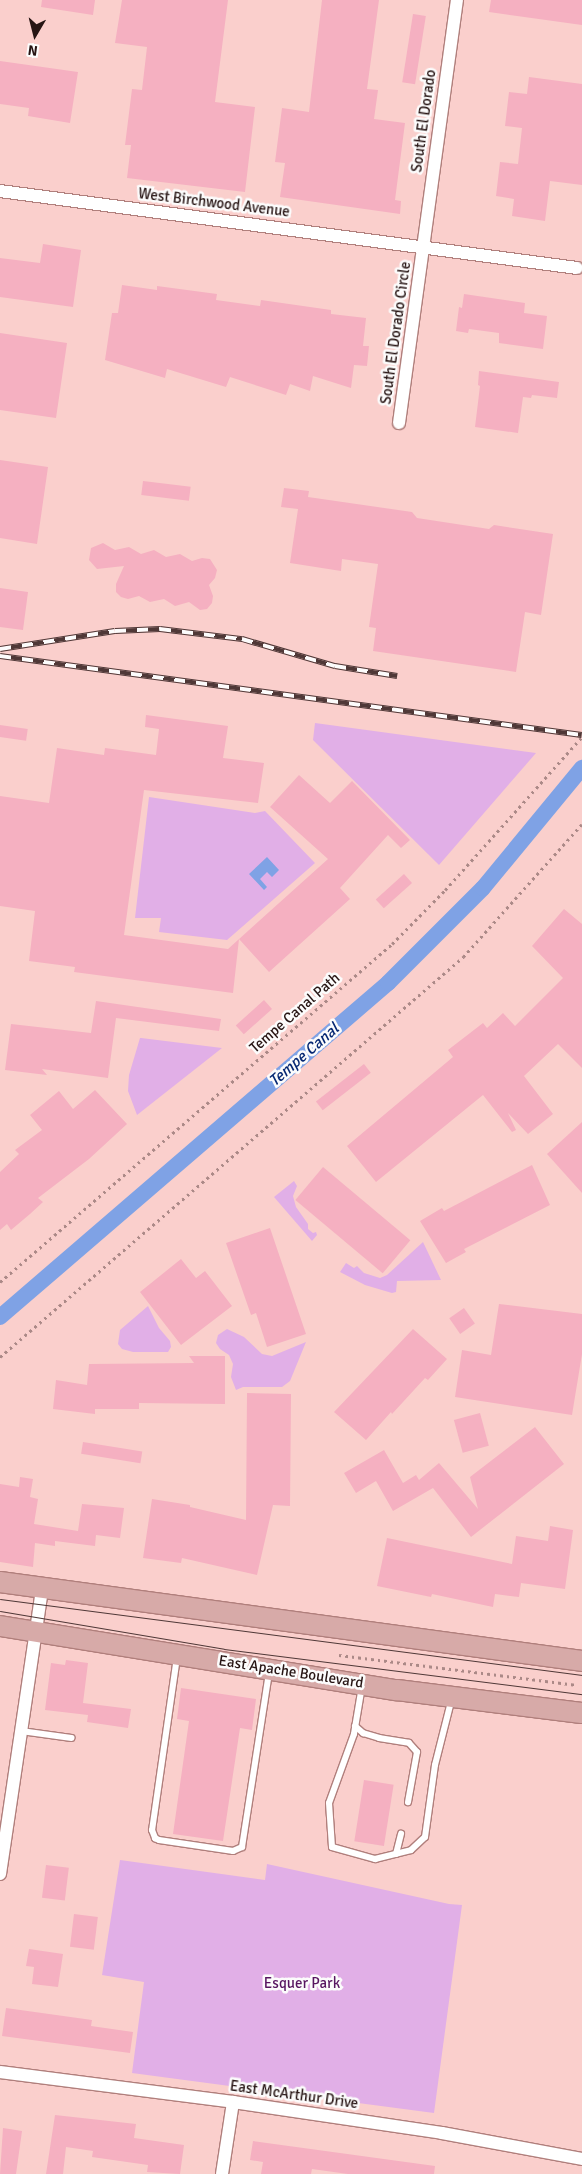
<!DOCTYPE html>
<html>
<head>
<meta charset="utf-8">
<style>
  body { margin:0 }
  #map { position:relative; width:582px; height:2174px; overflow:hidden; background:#facfcc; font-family:Signika,sans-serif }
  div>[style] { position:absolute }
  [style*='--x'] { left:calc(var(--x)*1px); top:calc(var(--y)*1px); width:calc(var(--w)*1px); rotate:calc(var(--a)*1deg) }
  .green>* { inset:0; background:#e1afe7 }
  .water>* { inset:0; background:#7fa2e5 }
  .canal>* { height:16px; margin:-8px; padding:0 8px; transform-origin:8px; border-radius:8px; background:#7fa2e5 }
  .building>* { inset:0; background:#f5b0c1; transform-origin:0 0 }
  .path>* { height:2.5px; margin-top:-1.25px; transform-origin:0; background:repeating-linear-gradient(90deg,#ab8987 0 2.5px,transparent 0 6.5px) }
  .roads { filter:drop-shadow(1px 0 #b07f7c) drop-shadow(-1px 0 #b07f7c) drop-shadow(0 1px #b07f7c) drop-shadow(0 -1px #b07f7c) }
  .service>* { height:6px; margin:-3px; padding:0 3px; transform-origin:3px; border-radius:3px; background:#fff }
  .minor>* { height:12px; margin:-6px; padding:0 6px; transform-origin:6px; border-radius:6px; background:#fff }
  .primary>* { height:20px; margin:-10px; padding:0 10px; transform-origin:10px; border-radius:10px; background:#d7aaa8 }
  .tram>* { height:1px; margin:-0.5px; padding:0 0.5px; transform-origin:0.5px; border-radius:0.5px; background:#4f3837 }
  .rail>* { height:5.5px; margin-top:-2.75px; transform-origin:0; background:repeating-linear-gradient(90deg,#fcfcfc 0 11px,#4f3837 0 22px); box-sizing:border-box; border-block:1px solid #4f3837 }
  span { translate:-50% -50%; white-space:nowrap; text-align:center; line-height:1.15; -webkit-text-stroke:5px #fcfcfc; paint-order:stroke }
  .street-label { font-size:15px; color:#271514 }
  .park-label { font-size:15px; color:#571560 }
  .water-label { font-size:16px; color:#062873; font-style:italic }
  .north { position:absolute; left:10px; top:10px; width:50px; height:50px; -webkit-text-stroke:4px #fcfcfc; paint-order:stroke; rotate:188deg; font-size:14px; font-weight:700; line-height:20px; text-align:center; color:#271514 }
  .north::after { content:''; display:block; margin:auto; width:18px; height:22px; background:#271514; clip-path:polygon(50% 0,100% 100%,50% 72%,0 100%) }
</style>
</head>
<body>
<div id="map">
  <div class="green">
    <i style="clip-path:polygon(315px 723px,536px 753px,439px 865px,313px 740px)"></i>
    <i style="clip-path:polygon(149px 797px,255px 813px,265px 811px,315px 863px,227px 940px,159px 932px,161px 918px,135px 918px)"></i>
    <i style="clip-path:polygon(140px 1038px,141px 1038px,222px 1048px,137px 1115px,128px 1091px,129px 1075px)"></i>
    <i style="clip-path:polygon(294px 1181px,297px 1186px,293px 1196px,296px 1207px,308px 1224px,308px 1229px,313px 1233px,316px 1232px,317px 1235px,312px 1241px,274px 1197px)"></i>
    <i style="clip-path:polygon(423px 1242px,441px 1280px,397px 1281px,396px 1292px,392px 1293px,365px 1285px,340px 1272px,346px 1263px,354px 1268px,357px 1266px,364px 1273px,380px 1278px,387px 1275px)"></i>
    <i style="clip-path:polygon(148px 1306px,159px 1328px,170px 1341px,171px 1347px,168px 1352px,133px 1352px,122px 1349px,118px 1344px,120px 1330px)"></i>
    <i style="clip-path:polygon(227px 1329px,244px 1337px,262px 1354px,272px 1356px,306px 1342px,290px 1381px,282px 1387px,243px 1387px,236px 1390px,231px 1377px,233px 1364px,229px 1355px,220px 1349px,216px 1343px,218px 1335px)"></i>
    <i style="clip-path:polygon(120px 1860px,265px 1880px,267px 1864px,449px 1904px,462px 1905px,434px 2113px,132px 2073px,144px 1982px,102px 1975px)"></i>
  </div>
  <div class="water">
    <i style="clip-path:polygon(267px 857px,279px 870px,272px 877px,267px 872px,260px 879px,267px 887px,264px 890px,249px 874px)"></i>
  </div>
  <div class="canal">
    <i style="--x:0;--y:1317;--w:512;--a:-40.72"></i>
    <i style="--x:388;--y:983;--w:134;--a:-45"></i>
    <i style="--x:483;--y:888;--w:156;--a:-50.5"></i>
  </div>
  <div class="building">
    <i style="clip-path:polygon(42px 0,95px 0,93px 15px,41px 7px)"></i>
    <i style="clip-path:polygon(122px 0,228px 0,215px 102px,255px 107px,245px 192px,127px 178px,131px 145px,125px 145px,132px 89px,142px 90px,147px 47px,115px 43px)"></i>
    <i style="clip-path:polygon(322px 0,379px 0,367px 89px,378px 90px,374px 119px,405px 123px,395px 200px,401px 201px,400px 214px,280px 197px,285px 163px,275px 162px,282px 108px,309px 112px)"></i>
    <i style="clip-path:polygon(491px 0,582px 0,582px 25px,489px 12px)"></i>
    <i style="left:413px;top:14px;width:13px;height:69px;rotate:9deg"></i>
    <i style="clip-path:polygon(0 61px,78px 72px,70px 123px,28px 116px,29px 108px,0 104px)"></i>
    <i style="clip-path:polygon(529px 77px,582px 84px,582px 185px,550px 181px,545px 221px,512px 216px,514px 199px,496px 196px,500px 162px,518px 164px,522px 128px,505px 126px,509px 92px,527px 94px)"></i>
    <i style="clip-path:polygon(43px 244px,81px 250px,73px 307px,0 297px,0 258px,40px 263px)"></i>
    <i style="clip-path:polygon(122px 285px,157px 290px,157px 286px,217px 294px,216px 300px,260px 306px,261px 300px,331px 310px,331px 314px,366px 318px,363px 346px,369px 346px,367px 366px,354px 365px,351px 388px,313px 376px,310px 391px,290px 384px,286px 395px,230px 377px,226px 387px,167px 369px,165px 378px,105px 360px,112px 313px,118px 313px)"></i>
    <i style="clip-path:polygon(464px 294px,525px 303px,524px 313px,547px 316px,543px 349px,499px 343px,499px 333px,469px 329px,468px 333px,456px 331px,459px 307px,462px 308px)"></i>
    <i style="clip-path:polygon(0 333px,67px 343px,56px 418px,0 410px)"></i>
    <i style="clip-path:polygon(479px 371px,559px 382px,557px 398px,532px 395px,531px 398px,523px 397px,518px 433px,475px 427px,480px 386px,478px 385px)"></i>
    <i style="clip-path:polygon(0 460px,48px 467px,37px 544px,0 538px)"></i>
    <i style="left:143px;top:481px;width:48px;height:14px;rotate:7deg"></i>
    <i style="clip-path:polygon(284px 488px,309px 491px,308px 497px,412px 512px,417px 518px,489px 529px,494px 525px,553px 534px,541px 615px,525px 612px,516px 672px,373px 651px,376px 628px,369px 627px,378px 564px,342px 559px,341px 571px,290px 563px,298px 509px,281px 507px)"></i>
    <i style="clip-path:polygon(103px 543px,115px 550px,129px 547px,141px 554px,154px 550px,166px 557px,180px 554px,192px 561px,202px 558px,210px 559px,217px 570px,215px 578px,209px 585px,213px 596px,212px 603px,207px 609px,200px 610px,189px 602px,175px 606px,164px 599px,150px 602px,139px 596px,128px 599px,121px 597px,116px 592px,116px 584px,124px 566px,97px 569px,89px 560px,91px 548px)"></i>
    <i style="clip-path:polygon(0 588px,28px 592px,23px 630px,0 627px)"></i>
    <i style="clip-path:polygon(146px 715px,228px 726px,223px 758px,264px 763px,258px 803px,144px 790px,124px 935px,228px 949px,328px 859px,270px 807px,299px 775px,330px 803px,352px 781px,410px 840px,401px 848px,388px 835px,340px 888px,350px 899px,269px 972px,239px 939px,233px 993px,74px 972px,75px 967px,29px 961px,35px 911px,0 906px,0 796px,49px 803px,57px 748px,104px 755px,105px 748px,156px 755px,159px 729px,145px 727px)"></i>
    <i style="left:0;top:725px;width:28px;height:12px;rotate:8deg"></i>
    <i style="left:404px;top:874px;width:12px;height:38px;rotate:48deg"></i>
    <i style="clip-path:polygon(564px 909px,582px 924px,582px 1068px,558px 1044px,524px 1076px,553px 1114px,528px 1134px,508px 1113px,516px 1130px,512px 1132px,483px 1095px,376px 1182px,347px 1146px,453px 1057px,448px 1050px,483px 1023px,487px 1028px,503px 1013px,515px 1026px,563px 978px,532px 946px)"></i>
    <i style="left:264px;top:1000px;width:12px;height:38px;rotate:48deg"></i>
    <i style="clip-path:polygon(96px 1001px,221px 1019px,219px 1031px,116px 1018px,108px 1078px,42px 1069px,47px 1075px,5px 1070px,11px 1024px,91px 1033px)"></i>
    <i style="left:364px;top:1064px;width:11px;height:61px;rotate:52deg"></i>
    <i style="clip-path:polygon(95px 1090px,127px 1124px,89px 1159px,38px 1198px,43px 1202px,30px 1214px,11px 1230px,7px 1224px,0 1230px,0 1172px,19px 1154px,15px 1150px,42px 1130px,30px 1115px,59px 1091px,73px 1109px)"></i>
    <i style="clip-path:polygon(582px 1122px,582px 1193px,547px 1154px)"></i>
    <i style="clip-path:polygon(532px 1165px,550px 1205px,464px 1249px,466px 1252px,446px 1263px,420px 1221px,442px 1208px,444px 1211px)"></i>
    <i style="left:323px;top:1167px;width:114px;height:43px;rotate:40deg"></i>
    <i style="clip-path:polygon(270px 1228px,306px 1334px,267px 1347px,256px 1313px,251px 1315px,226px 1243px)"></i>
    <i style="clip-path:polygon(181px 1259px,196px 1278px,205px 1271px,232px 1306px,181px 1345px,140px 1292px)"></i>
    <i style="clip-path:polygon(499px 1304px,582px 1314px,582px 1354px,572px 1415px,455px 1397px,462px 1350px,491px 1355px)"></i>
    <i style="left:464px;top:1308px;width:19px;height:18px;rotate:55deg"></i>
    <i style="clip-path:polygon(413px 1329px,447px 1359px,428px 1380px,425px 1378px,392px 1414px,391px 1412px,366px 1440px,334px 1412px)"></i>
    <i style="clip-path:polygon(189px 1356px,225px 1356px,225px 1404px,139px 1403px,139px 1409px,95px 1409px,95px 1414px,53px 1409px,56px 1380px,87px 1385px,89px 1364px,194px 1363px)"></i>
    <i style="clip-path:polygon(247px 1393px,291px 1394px,290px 1506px,273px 1505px,257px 1575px,182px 1558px,181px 1563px,143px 1558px,152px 1499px,190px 1505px,190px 1507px,246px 1520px)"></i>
    <i style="left:480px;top:1413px;width:34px;height:27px;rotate:75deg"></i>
    <i style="clip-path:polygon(535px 1427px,564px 1464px,471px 1537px,433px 1488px,393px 1511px,376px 1481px,356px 1493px,344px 1473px,384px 1450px,403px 1483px,416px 1475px,419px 1480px,439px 1463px,478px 1509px,470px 1477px)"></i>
    <i style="left:83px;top:1442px;width:60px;height:12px;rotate:9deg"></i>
    <i style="clip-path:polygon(20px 1477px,33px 1479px,30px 1497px,38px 1499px,34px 1524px,78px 1531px,82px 1504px,124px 1508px,120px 1538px,96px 1535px,95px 1546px,55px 1541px,55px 1546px,35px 1543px,33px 1567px,0 1562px,0 1484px,19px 1487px)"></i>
    <i style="clip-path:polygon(550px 1526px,573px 1530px,565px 1589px,521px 1583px,519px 1597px,495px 1594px,493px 1607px,432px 1594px,431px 1597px,377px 1586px,387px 1538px,512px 1564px,516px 1536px,548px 1541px)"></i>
    <i style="clip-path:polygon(66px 1660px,88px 1663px,83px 1703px,131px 1709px,128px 1728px,87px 1722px,88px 1715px,45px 1710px,51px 1663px,65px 1665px)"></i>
    <i style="clip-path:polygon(181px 1688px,256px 1699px,252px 1730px,240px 1728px,223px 1841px,173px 1834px,189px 1721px,177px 1719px)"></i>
    <i style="left:364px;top:1780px;width:30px;height:62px;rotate:9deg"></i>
    <i style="left:46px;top:1865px;width:23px;height:33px;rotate:7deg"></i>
    <i style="left:74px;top:1914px;width:24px;height:33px;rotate:7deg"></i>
    <i style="clip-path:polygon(29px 1949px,63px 1954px,58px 1987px,32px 1984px,34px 1967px,26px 1966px)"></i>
    <i style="clip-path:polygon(6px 2008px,92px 2020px,91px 2026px,133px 2032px,130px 2053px,2px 2036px)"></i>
    <i style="clip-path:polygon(55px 2115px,136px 2124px,134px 2138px,184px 2145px,180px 2174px,147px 2172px,148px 2165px,92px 2157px,93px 2151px,66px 2147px,63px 2174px,46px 2174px)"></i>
    <i style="clip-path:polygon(3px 2128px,22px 2131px,16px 2174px,0 2174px)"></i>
    <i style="clip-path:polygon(253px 2141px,435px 2166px,434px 2174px,348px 2174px,312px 2169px,311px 2174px,261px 2174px,263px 2162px,250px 2160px)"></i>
  </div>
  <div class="path">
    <i style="--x:0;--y:1282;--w:518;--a:-40.77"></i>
    <i style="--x:392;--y:944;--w:76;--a:-45.5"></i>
    <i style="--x:445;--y:890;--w:205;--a:-48.2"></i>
    <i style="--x:0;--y:1357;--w:612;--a:-40.82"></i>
    <i style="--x:463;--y:957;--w:178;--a:-48.2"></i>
    <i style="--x:339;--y:1655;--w:240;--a:7.2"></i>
  </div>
  <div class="roads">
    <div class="service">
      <i style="--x:177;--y:1657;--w:175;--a:98.2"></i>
      <i style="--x:152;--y:1830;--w:9;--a:69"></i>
      <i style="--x:155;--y:1838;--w:4;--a:27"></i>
      <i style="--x:159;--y:1840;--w:75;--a:8.5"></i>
      <i style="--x:233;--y:1851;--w:10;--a:-24"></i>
      <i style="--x:242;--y:1847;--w:177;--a:-81.2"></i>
      <i style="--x:362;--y:1686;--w:49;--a:99.5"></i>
      <i style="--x:354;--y:1734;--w:73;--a:109.9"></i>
      <i style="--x:329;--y:1803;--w:44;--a:86.1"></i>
      <i style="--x:332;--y:1847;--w:45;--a:15.6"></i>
      <i style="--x:375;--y:1859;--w:37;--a:-14"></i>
      <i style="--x:411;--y:1850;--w:19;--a:-43"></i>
      <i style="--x:425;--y:1837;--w:73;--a:-82.1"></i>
      <i style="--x:435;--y:1765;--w:69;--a:-75.8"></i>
      <i style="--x:355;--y:1726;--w:11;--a:41"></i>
      <i style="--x:363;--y:1733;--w:17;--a:17"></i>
      <i style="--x:379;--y:1738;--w:30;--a:9"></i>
      <i style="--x:409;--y:1743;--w:12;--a:48"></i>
      <i style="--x:417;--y:1752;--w:51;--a:100.2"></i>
      <i style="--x:21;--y:1731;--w:51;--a:7.8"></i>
      <i style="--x:396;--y:1854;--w:21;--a:-76"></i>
    </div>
    <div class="minor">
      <i style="--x:0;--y:191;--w:582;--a:7.6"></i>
      <i style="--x:399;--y:423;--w:427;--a:-82.2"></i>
      <i style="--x:0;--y:1874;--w:289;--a:-81.6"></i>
      <i style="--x:0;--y:2072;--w:235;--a:7.3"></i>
      <i style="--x:233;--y:2102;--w:211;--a:8.4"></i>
      <i style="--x:442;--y:2133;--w:142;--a:10.5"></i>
      <i style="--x:222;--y:2174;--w:73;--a:-81.3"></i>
    </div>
    <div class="primary">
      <i style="--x:0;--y:1582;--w:587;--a:7.73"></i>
      <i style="--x:0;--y:1626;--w:402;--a:9.2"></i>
      <i style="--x:397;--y:1690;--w:186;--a:7.1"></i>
    </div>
  </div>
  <div class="tram">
    <i style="--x:0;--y:1599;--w:587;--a:7.44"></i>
    <i style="--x:0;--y:1611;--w:227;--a:9.6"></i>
    <i style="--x:224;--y:1649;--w:361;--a:7.2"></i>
  </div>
  <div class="rail">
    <i style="--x:0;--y:649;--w:116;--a:-8.9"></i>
    <i style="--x:115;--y:631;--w:45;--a:-2.5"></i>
    <i style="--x:160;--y:629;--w:83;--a:7"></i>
    <i style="--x:242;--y:639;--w:97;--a:16.2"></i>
    <i style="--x:335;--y:666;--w:63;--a:9.2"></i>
    <i style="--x:0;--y:656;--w:587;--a:7.73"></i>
  </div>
  <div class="street-label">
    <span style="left:424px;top:121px;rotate:-82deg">South El Dorado</span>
    <span style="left:214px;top:203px;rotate:7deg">West Birchwood Avenue</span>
    <span style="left:396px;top:333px;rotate:-82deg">South El Dorado Circle</span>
    <span style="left:295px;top:1013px;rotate:-41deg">Tempe Canal Path</span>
    <span style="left:291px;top:1672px;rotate:9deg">East Apache Boulevard</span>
    <span style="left:294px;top:2095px;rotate:8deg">East McArthur Drive</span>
  </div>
  <div class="park-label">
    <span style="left:302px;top:1984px">Esquer Park</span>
  </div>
  <div class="water-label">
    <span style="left:304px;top:1055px;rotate:-41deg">Tempe Canal</span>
  </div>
  <div class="north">N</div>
</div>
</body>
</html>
